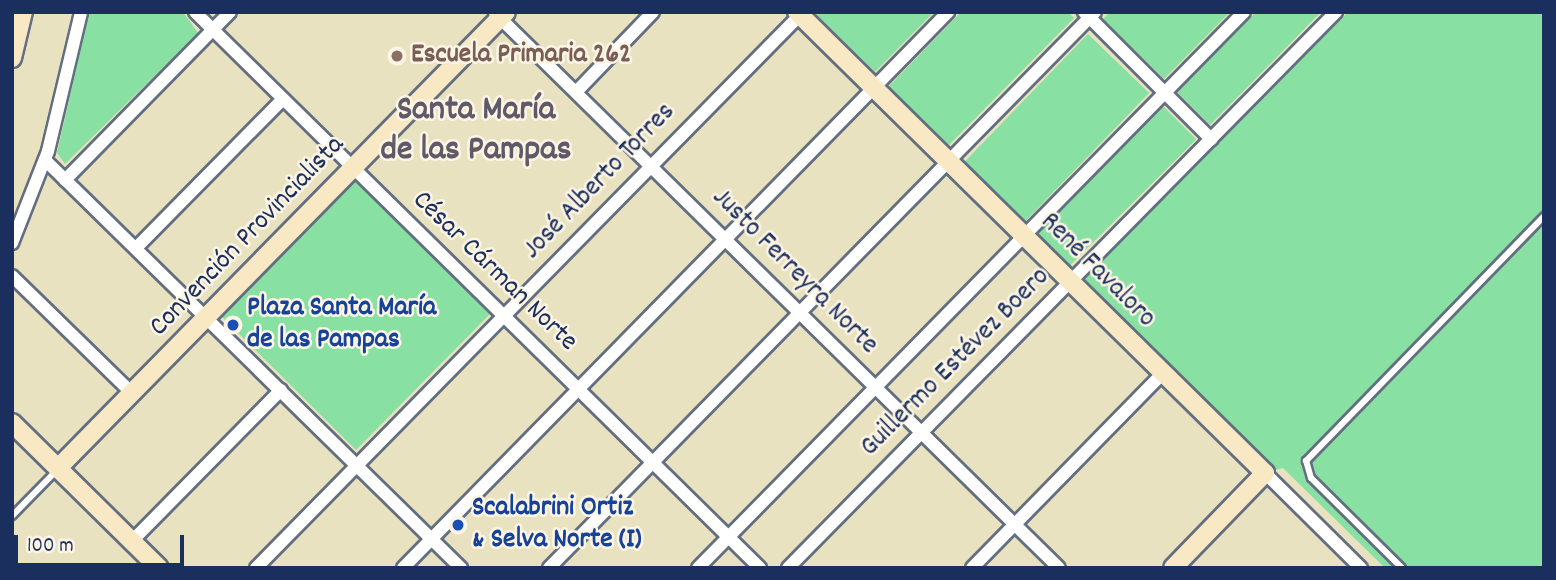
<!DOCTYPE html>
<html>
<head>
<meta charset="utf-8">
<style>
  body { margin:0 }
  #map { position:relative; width:1556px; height:580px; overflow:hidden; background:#e9e2c0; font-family:Dekko,sans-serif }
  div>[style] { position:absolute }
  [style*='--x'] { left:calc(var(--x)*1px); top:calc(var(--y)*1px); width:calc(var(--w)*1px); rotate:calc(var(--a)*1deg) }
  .green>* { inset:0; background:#89e0a3; transform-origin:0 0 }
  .roads { filter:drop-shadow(2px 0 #636e80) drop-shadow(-2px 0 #636e80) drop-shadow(0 2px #636e80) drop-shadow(0 -2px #636e80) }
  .lane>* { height:6px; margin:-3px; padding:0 3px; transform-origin:3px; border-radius:3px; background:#fff }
  .street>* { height:12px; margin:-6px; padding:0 6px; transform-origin:6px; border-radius:6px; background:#fff }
  .secondary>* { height:18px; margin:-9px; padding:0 9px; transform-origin:9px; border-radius:9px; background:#f8e8c3 }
  .dots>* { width:19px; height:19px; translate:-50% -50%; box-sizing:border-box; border:4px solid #fcf5e5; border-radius:50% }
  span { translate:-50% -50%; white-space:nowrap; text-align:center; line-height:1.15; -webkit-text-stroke:5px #fcf5e5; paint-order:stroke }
  .education-label { font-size:28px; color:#785e54; font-weight:700 }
  .left { translate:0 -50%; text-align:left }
  .street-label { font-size:28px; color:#1b2f5e }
  .transit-label { font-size:28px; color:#164399; font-weight:700 }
  .district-label { font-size:35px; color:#5f5968; font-weight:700 }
  .frame { position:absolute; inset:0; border:14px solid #1b2f5e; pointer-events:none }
  .scale { position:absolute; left:14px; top:535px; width:170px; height:32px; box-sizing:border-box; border:4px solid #1b2f5e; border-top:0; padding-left:9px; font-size:21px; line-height:24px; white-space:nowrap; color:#1b2f5e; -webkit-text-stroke:5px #fcf5e5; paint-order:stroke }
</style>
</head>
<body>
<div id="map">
  <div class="green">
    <i style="clip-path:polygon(89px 12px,183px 12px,198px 33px,65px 164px,57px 153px)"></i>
    <i style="clip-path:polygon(820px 12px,934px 12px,875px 72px,817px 15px)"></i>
    <i style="clip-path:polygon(961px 12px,1068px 12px,1074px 18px,948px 146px,888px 87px)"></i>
    <i style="clip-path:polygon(1110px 12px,1230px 12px,1164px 79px,1103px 19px)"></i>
    <i style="clip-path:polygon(1256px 12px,1321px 12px,1210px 125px,1177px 92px)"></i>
    <i style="clip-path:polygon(1348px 12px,1544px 12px,1544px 568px,1385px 568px,1283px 468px,1275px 470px,1082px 281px)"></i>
    <i style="left:1088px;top:34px;width:85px;height:179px;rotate:44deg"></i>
    <i style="left:1163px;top:106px;width:47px;height:181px;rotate:45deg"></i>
    <i style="clip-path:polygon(351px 181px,360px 183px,491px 313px,356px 450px,221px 316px)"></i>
  </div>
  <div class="roads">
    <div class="lane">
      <i style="--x:12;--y:516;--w:64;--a:-45.6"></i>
      <i style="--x:1402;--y:568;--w:128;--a:-135.3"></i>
      <i style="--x:1311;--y:478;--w:18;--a:-106"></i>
      <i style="--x:1306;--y:461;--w:342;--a:-45.8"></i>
    </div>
    <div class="street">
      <i style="--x:195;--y:12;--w:793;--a:44.54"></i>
      <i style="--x:1084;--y:12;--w:180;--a:45"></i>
      <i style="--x:495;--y:13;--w:791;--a:44.54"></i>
      <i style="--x:576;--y:92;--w:111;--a:-46.1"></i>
      <i style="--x:45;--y:160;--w:583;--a:44.44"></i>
      <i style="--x:65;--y:180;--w:235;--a:-45.5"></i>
      <i style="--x:12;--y:243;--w:99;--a:-68.6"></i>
      <i style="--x:48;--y:151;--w:143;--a:-76.6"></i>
      <i style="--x:136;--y:248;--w:209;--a:-45.4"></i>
      <i style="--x:12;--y:276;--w:168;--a:44.3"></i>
      <i style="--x:1265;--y:473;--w:135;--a:44.7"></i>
      <i style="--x:132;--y:541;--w:212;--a:-45.4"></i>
      <i style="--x:256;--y:568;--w:780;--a:-45.47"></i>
      <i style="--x:403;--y:568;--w:779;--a:-45.57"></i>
      <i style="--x:549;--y:568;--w:779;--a:-45.52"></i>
      <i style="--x:698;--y:568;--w:779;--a:-45.52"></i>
      <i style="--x:788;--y:568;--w:781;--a:-45.42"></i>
      <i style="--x:972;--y:568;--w:273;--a:-45.6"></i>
    </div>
    <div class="secondary">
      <i style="--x:797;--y:12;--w:657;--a:44.57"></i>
      <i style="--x:1265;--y:473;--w:132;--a:134.1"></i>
      <i style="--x:12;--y:58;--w:47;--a:-76.6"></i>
      <i style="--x:12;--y:423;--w:206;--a:44.6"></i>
      <i style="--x:58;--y:468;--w:639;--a:-45.51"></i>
    </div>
  </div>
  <div class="dots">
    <i style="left:397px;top:56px;background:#8d6e63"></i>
    <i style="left:233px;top:325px;background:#1a4fb4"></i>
    <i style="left:458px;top:525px;background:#1a4fb4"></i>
  </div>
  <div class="education-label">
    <span class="left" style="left:411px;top:56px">Escuela Primaria 262</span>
  </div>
  <div class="street-label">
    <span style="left:600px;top:182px;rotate:-46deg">José Alberto Torres</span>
    <span style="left:248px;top:237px;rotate:-46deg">Convención Provincialista</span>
    <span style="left:1097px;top:271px;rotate:45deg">René Favaloro</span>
    <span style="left:494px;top:272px;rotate:44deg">César Cárman Norte</span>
    <span style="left:794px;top:272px;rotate:45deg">Justo Ferreyra Norte</span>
    <span style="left:956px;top:363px;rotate:-45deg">Guillermo Estévez Boero</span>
  </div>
  <div class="transit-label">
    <span class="left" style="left:247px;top:325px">Plaza Santa María<br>de las Pampas</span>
    <span class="left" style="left:472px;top:525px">Scalabrini Ortiz<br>&amp; Selva Norte (I)</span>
  </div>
  <div class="district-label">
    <span style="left:476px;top:131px">Santa María<br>de las Pampas</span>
  </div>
  <div class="frame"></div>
  <div class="scale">100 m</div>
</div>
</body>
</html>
